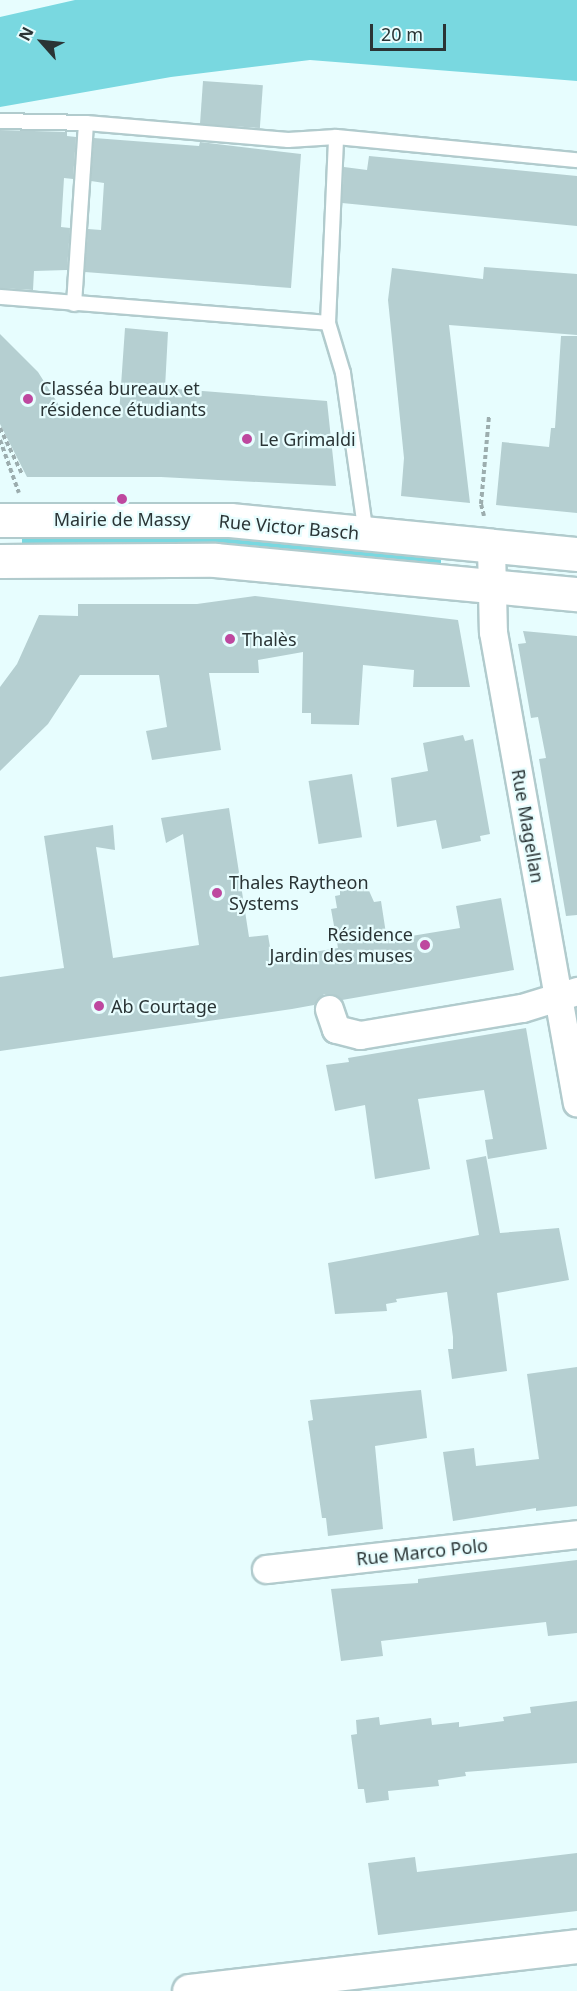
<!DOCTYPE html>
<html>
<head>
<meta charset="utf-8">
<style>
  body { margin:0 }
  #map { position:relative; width:577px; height:1991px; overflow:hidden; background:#e7fdfe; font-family:"Noto Sans",sans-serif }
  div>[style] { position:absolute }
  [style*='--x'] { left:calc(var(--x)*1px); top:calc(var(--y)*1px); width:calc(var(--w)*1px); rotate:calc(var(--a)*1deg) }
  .green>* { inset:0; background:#79d8e0 }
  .building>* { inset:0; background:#b5cfd1; transform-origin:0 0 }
  .path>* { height:4px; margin-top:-2px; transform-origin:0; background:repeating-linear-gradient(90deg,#9cadae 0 4.5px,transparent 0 7.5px) }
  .roads { filter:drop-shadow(2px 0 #b1cbcd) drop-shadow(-2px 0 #b1cbcd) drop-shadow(0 2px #b1cbcd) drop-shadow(0 -2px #b1cbcd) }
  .service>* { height:14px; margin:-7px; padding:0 7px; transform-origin:7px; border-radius:7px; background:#fff }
  .minor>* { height:27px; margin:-13.5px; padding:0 13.5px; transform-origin:13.5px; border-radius:13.5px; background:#fff }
  .tertiary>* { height:33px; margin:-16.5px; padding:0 16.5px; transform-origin:16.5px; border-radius:16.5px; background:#fff }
  .dots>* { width:16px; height:16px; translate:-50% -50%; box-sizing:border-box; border:3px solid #e7fdfe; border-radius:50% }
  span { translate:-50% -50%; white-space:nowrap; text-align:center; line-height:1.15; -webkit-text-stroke:4.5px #e7fdfe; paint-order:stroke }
  .poi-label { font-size:18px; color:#2a3435 }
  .left { translate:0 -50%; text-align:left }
  .right { translate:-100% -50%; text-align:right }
  .street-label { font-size:18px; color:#2a3435 }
  .north { position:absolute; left:12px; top:12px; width:60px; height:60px; -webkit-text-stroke:4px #e7fdfe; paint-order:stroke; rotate:297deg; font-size:16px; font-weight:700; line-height:24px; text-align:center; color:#2a3435 }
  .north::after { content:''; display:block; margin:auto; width:21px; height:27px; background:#2a3435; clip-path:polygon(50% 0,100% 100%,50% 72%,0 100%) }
  .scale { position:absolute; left:370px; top:24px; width:76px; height:27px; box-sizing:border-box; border:3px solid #2a3435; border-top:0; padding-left:8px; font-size:18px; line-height:21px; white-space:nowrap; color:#2a3435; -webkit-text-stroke:4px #e7fdfe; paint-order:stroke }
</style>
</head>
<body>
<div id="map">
  <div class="green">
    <i style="clip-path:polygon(75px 0,577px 0,577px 81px,310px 60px,171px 77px,0 107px,0 17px)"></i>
    <i style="clip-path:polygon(22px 533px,209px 534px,441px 555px,441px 569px,22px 548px)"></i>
  </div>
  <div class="building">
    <i style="left:203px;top:81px;width:60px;height:43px;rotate:4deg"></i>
    <i style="clip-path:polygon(0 130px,67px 132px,67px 136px,76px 137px,73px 179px,64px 178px,61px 227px,70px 228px,67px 270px,34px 271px,33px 290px,0 288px)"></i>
    <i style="clip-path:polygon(94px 138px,199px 146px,200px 142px,301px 154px,291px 288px,85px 272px,88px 229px,101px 230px,104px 183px,91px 181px)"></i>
    <i style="clip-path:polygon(369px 156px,577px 176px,577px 226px,342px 203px,344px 167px,367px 170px)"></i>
    <i style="clip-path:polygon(484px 267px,577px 274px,577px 335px,449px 325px,470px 503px,401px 496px,404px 458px,388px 300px,392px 268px,483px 279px)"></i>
    <i style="clip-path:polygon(125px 328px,168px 332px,165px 388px,327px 401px,336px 486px,161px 477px,27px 477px,0 424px,0 334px,38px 372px,62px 410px,119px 414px)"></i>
    <i style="clip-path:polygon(561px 336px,577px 336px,577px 513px,496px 505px,502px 442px,549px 447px,551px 428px,555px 428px)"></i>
    <i style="clip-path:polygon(255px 596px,458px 620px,470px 687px,413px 687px,414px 670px,363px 665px,359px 725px,311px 724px,311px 713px,302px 713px,303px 652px,258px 660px,259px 673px,209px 673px,221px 750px,152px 760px,146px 731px,167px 727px,159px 675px,80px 675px,48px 724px,0 771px,0 687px,17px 664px,39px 615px,78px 616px,78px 604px,197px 604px)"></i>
    <i style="clip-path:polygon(523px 631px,577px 636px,577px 915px,566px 916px,539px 759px,546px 758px,538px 717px,531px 718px,518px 644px,526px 643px)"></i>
    <i style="clip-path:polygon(463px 735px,465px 741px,473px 739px,490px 834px,480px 836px,481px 841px,442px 849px,436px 820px,397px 827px,391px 778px,428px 771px,423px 743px)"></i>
    <i style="left:352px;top:774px;width:64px;height:44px;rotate:81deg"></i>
    <i style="clip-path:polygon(229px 808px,249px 937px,268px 935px,272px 959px,338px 948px,331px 909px,337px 908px,335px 896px,340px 895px,340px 889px,366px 884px,374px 902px,381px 901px,387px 940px,460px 928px,456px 906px,501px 898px,514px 970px,342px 1000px,332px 994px,324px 994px,314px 1005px,292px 1009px,0 1051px,0 977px,64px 968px,44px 836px,113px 825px,115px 850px,96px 847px,113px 958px,199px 945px,183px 834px,166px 843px,161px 818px)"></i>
    <i style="clip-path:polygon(526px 1028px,547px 1149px,488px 1159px,485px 1140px,493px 1139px,484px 1090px,418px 1099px,430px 1169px,375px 1179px,365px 1105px,335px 1111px,326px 1065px,349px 1062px,348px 1058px)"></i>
    <i style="clip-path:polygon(486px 1156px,500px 1233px,559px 1228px,569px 1280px,497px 1293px,507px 1371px,452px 1379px,448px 1349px,453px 1349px,453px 1337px,447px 1292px,396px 1299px,397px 1302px,386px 1304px,387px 1311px,335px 1314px,328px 1263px,479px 1235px,466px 1160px)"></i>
    <i style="clip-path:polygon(577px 1367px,577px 1506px,536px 1511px,536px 1508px,453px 1521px,443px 1452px,474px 1448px,476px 1466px,539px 1459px,527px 1374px)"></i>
    <i style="clip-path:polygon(421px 1390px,427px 1438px,375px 1446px,383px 1529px,328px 1536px,326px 1518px,322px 1518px,308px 1421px,313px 1420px,310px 1400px)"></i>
    <i style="clip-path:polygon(577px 1560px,577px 1633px,548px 1636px,546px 1622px,448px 1633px,381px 1641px,383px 1656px,341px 1661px,331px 1589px,418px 1583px,418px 1579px)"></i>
    <i style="clip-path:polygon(577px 1701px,577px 1763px,465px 1772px,466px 1776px,438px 1780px,439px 1786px,388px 1791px,389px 1800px,366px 1803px,364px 1789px,358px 1789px,351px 1735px,357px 1734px,356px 1720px,379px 1717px,380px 1725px,431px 1718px,432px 1725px,459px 1722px,459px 1727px,504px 1721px,503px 1717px,531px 1713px,530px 1707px)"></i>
    <i style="clip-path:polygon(577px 1853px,577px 1911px,378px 1935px,368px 1863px,415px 1857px,417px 1872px)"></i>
  </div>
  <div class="path">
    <i style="--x:0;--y:428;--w:51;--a:64.4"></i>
    <i style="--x:0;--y:440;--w:56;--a:70.3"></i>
    <i style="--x:484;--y:516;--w:12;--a:-104"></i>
    <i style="--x:481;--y:504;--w:88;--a:-84.8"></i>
  </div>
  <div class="roads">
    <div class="service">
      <i style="--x:0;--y:121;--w:86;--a:1.3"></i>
      <i style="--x:0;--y:297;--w:329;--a:4.5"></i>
      <i style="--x:328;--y:323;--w:186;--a:-87.5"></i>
      <i style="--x:336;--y:137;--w:242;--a:5.5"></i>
      <i style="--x:74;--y:304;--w:181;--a:-86.2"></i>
      <i style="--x:86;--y:123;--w:203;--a:4.8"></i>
      <i style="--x:288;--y:140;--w:48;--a:-3.6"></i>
      <i style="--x:328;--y:323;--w:52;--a:73.3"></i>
      <i style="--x:343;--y:373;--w:163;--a:81.9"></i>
    </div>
    <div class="minor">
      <i style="--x:491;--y:547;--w:85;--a:88.7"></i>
      <i style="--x:493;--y:632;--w:478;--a:79.9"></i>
      <i style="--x:329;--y:1009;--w:21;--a:71"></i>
      <i style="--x:336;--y:1029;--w:25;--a:14"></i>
      <i style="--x:360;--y:1035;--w:164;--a:-9.5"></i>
      <i style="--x:522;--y:1008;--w:58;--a:-17.2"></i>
      <i style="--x:266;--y:1569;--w:313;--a:-6.4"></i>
    </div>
    <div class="tertiary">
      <i style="--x:0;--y:520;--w:230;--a:0"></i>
      <i style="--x:230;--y:520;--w:349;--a:5.6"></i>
      <i style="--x:0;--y:561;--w:215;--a:-0.3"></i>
      <i style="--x:215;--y:560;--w:364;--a:5.4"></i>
      <i style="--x:189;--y:1991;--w:391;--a:-6.6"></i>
    </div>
  </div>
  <div class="dots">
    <i style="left:28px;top:399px;background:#be489f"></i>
    <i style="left:247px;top:439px;background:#be489f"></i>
    <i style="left:122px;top:499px;background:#be489f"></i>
    <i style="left:230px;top:639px;background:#be489f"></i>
    <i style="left:217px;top:893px;background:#be489f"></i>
    <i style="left:425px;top:945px;background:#be489f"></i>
    <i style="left:99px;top:1006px;background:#be489f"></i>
  </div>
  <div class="poi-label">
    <span class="left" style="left:40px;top:399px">Classéa bureaux et<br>résidence étudiants</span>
    <span class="left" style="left:259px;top:439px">Le Grimaldi</span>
    <span style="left:122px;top:519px">Mairie de Massy</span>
    <span class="left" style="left:242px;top:639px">Thalès</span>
    <span class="left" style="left:229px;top:893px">Thales Raytheon<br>Systems</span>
    <span class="right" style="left:413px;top:945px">Résidence<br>Jardin des muses</span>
    <span class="left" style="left:111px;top:1006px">Ab Courtage</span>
  </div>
  <div class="street-label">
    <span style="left:289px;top:527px;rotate:5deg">Rue Victor Basch</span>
    <span style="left:528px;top:826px;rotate:80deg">Rue Magellan</span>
    <span style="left:422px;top:1552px;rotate:-6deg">Rue Marco Polo</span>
  </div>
  <div class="north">N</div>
  <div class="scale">20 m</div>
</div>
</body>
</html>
